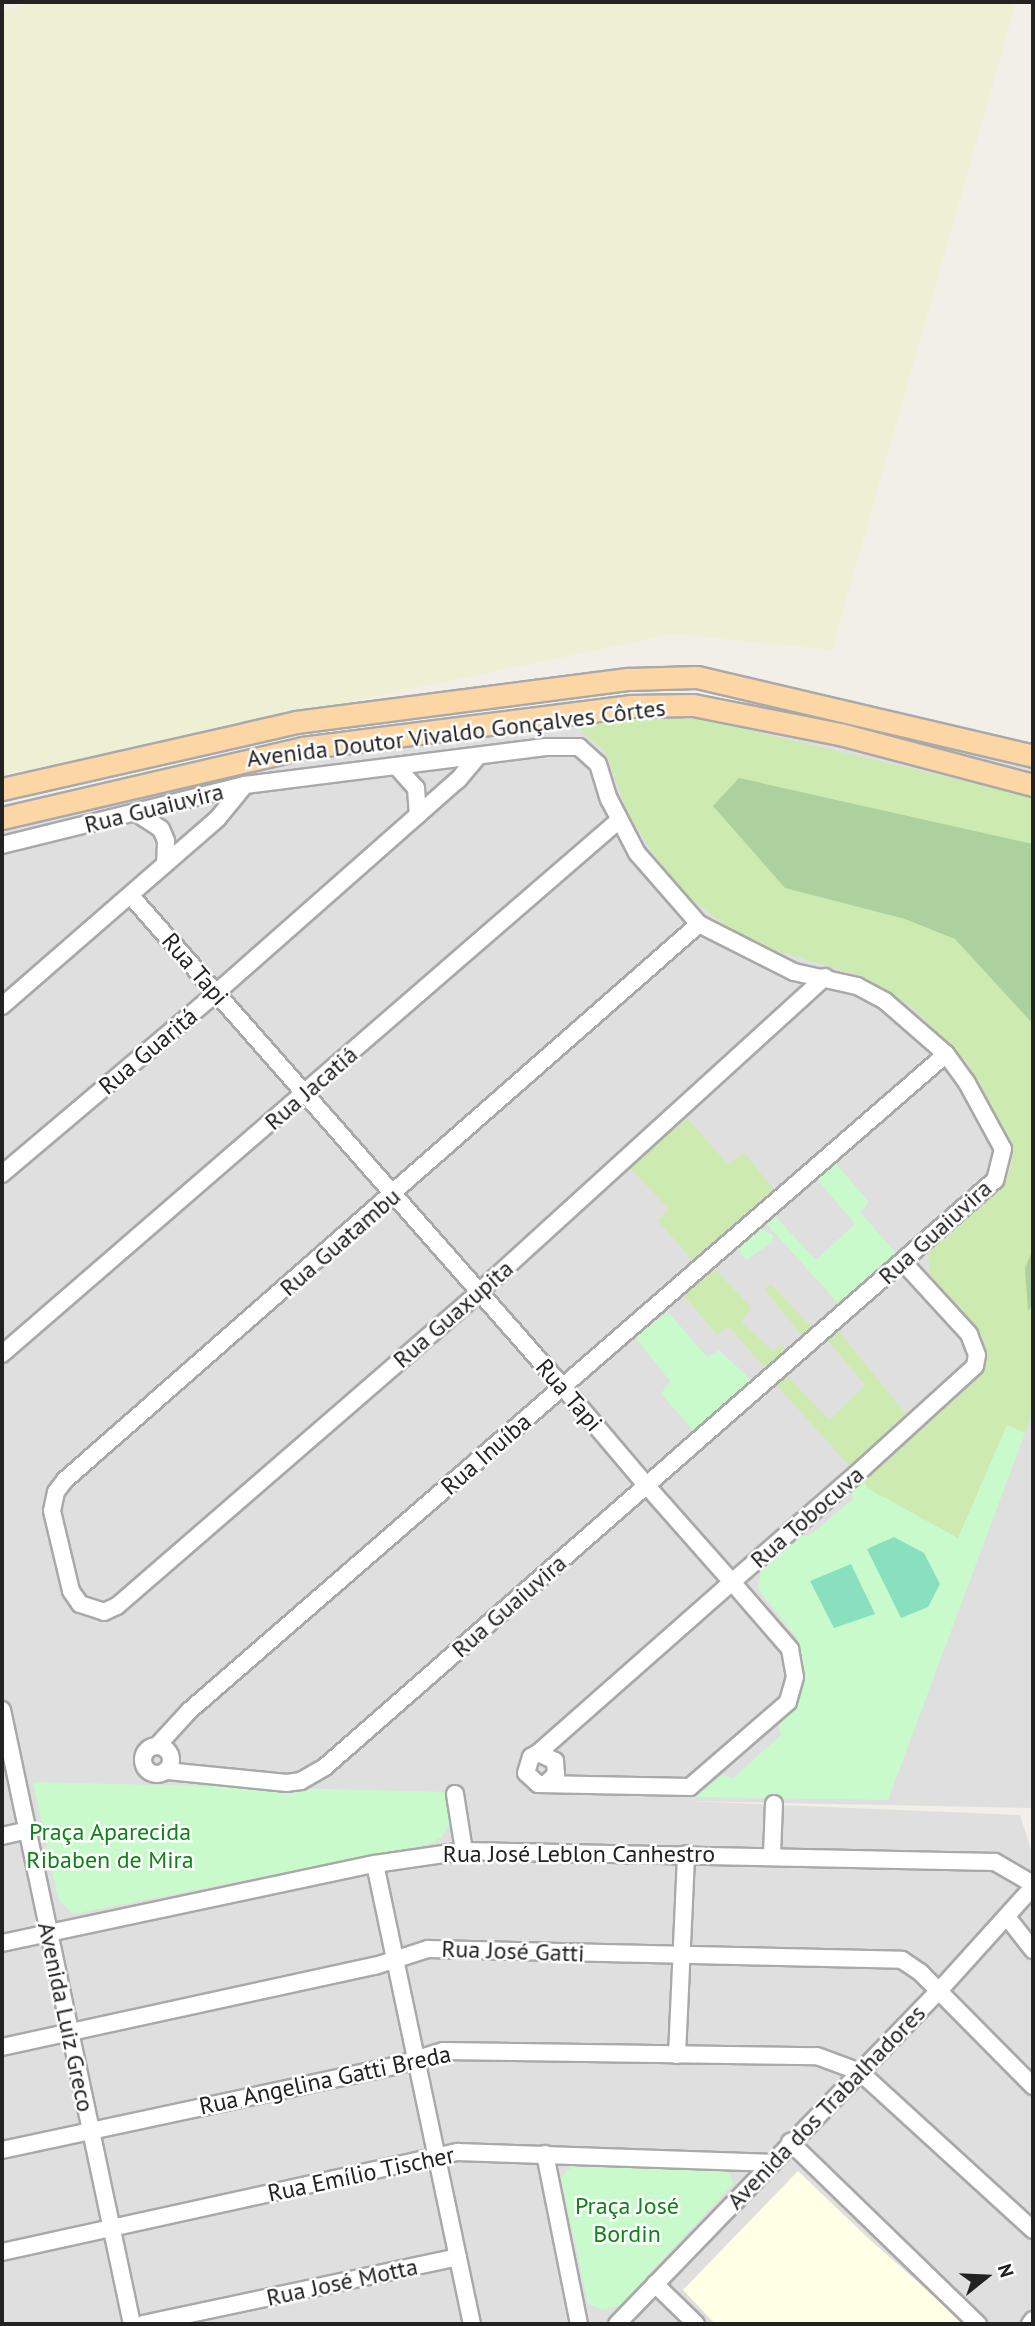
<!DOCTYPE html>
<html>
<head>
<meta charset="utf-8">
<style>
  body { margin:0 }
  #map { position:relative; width:1035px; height:2326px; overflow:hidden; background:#f2efe9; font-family:"PT Sans",sans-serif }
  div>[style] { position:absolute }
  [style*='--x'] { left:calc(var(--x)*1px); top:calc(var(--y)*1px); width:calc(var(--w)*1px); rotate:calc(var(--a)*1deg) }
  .residential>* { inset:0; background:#e0dfdf }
  .education>* { inset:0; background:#ffffe5 }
  .farmland>* { inset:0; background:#eef0d5 }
  .grass>* { inset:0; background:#cdebb0 }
  .forest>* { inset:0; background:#add19e }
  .park>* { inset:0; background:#c8facc }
  .pitch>* { inset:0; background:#88e0be }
  .roads { filter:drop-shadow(2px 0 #a9a9a9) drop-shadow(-2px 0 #a9a9a9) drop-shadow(0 2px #a9a9a9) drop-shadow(0 -2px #a9a9a9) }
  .minor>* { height:16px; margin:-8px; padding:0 8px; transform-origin:8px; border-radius:8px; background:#fff }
  .minor>.ring { margin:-8px; padding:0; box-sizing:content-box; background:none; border:16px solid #fff; border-radius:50% }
  .major>* { height:21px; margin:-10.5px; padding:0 10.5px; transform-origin:10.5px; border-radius:10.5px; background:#fcd6a4 }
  span { translate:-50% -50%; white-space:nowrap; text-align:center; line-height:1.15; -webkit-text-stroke:5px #fff; paint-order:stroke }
  .street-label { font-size:24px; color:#222 }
  .park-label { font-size:24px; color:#0c8416 }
  .frame { position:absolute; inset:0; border:4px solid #222; pointer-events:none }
  .north { position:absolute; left:951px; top:2242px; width:70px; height:70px; -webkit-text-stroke:5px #fff; paint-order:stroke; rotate:72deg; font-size:19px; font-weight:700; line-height:28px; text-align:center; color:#222 }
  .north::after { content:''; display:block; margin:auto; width:24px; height:32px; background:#222; clip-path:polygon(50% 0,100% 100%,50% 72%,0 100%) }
</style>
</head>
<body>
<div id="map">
  <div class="residential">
    <i style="clip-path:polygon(757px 701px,874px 726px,1033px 769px,1033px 1808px,687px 1801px,1020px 1815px,1033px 1856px,1033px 2324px,2px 2324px,2px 819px,192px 768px)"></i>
  </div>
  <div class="education">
    <i style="clip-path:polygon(798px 2171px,868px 2238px,964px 2323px,715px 2324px,683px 2290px)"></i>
  </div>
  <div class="farmland">
    <i style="clip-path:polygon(31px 2px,1016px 2px,832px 650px,673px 634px,2px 775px,2px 11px)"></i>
  </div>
  <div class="grass">
    <i style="clip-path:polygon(644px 718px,702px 719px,1033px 797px,1033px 1412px,1025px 1433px,1007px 1425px,958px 1538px,867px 1488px,863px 1478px,983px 1369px,986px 1349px,982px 1336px,930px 1274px,928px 1257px,933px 1245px,1006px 1182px,1012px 1162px,1009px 1138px,966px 1061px,911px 1006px,857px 975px,774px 950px,732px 930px,695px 902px,663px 869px,627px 812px,606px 753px,574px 725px)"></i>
    <i style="clip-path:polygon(687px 1118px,728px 1164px,744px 1152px,773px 1189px,692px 1260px,658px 1221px,669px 1209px,630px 1168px)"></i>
    <i style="clip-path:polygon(713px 1267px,751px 1307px,742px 1322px,773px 1351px,780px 1344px,787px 1350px,766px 1369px,728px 1326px,717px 1335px,681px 1292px)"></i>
    <i style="clip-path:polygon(771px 1284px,812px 1327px,802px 1336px,765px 1290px)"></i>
    <i style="clip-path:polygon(836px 1328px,906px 1414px,849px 1466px,776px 1384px,786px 1375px,829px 1420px,865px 1385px,825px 1337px)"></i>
  </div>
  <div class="forest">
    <i style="clip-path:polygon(739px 778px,1033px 844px,1033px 1024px,955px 939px,905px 919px,785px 888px,713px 806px)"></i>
    <i style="clip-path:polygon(1033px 1249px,1033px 1304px,1028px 1311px,1025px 1268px)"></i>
  </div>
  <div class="park">
    <i style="clip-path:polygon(835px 1163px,869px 1202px,860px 1212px,896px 1253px,839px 1304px,763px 1220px,771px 1212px,816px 1260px,855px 1224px,816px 1178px)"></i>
    <i style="clip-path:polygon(758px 1227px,773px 1235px,772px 1242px,746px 1260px,737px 1248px)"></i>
    <i style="clip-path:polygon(668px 1312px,707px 1357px,719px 1350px,751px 1380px,694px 1431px,661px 1394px,670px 1381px,634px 1336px)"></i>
    <i style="clip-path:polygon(1007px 1425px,1025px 1433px,888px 1800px,692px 1797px,722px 1775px,733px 1778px,781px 1735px,778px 1725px,802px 1693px,802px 1655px,797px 1638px,758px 1589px,761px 1568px,798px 1534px,809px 1536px,853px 1499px,851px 1488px,863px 1478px,867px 1488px,958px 1538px)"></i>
    <i style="clip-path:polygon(33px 1782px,448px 1792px,449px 1826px,442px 1837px,429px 1844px,73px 1914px,58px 1899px)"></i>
    <i style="clip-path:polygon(572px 2166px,722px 2168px,730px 2174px,733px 2184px,619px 2306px,602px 2310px,588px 2304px,561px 2178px)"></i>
  </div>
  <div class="pitch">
    <i style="clip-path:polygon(894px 1537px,924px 1553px,940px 1584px,928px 1607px,901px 1618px,867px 1549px)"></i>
    <i style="clip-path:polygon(851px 1564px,875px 1614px,834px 1628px,810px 1581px)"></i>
  </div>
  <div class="roads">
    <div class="minor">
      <i style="--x:396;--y:766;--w:30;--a:48"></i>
      <i style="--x:416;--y:788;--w:27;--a:86"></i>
      <i style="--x:138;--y:814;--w:27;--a:33"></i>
      <i style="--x:161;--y:829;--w:13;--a:67"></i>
      <i style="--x:166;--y:841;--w:23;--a:92"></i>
      <i style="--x:2;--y:845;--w:250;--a:-13.9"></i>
      <i style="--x:245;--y:785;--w:303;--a:-7.2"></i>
      <i style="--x:546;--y:747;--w:33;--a:0"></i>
      <i style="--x:579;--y:747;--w:25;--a:42"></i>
      <i style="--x:598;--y:764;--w:37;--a:73"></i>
      <i style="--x:609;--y:799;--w:61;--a:62.6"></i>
      <i style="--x:637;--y:853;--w:94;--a:48.9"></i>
      <i style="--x:699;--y:924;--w:106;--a:26.8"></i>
      <i style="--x:794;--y:972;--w:65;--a:12.5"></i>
      <i style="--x:857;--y:986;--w:32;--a:28"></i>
      <i style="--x:885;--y:1001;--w:81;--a:41"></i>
      <i style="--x:946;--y:1054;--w:36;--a:54"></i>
      <i style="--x:967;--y:1083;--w:75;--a:61.4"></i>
      <i style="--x:1003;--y:1149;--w:32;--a:104"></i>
      <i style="--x:995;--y:1180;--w:891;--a:138.78"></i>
      <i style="--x:325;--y:1767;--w:28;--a:150"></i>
      <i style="--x:301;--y:1781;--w:14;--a:172"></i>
      <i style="--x:287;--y:1783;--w:122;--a:-174.3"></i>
      <i style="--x:131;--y:896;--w:654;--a:48.66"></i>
      <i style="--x:563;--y:1387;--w:130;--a:49.7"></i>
      <i style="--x:647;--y:1486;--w:128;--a:48.5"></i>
      <i style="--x:732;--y:1582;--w:89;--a:49.1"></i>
      <i style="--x:790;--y:1649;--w:28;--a:80"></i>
      <i style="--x:795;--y:1677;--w:26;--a:106"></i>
      <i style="--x:788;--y:1702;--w:130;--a:139.1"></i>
      <i style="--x:690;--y:1787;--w:152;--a:-178.9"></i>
      <i style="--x:538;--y:1784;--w:16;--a:-137"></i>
      <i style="--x:526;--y:1773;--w:17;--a:-73"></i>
      <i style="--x:531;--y:1757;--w:8;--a:-30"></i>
      <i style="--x:538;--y:1753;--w:259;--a:-41.4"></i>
      <i style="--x:732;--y:1582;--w:174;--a:-41"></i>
      <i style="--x:863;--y:1468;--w:151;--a:-42.3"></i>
      <i style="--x:975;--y:1366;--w:11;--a:-80"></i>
      <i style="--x:977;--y:1355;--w:22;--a:-111"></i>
      <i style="--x:969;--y:1334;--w:98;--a:-132.5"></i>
      <i style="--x:699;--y:924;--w:843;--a:138.75"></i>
      <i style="--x:65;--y:1480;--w:15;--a:127"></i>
      <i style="--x:56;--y:1492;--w:19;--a:102"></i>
      <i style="--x:52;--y:1511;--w:82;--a:76.6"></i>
      <i style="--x:71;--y:1591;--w:16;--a:55"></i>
      <i style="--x:80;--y:1604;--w:25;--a:18"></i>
      <i style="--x:104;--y:1612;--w:14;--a:-25"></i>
      <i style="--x:117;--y:1606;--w:479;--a:-40.9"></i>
      <i style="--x:479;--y:1292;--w:468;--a:-42.3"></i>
      <i style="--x:2;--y:1006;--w:286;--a:-41"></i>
      <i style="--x:218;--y:818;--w:43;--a:-50.7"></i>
      <i style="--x:2;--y:1174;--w:280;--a:-40.2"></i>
      <i style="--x:216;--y:993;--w:322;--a:-41.4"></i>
      <i style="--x:458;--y:780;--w:31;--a:-50"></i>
      <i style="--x:2;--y:1354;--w:815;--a:-40.87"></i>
      <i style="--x:2;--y:1710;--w:628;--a:78.05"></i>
      <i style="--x:157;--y:1746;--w:47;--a:-47.6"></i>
      <i style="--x:189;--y:1711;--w:1002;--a:-40.95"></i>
      <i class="ring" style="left:143px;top:1746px;width:12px;height:12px"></i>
      <i style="--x:538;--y:1753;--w:19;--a:25"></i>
      <i style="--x:555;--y:1761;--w:13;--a:86"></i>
      <i style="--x:556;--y:1774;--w:13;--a:135"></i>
      <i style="--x:455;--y:1794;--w:58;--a:81"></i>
      <i style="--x:2;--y:1836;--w:27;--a:-13"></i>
      <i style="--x:772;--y:1855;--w:51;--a:-87.8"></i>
      <i style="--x:375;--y:1864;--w:470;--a:78.1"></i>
      <i style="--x:1007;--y:1917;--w:42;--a:51.8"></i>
      <i style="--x:2;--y:1943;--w:381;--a:-12"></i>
      <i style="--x:375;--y:1864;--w:90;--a:-8.3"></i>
      <i style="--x:464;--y:1851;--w:531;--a:1.19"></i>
      <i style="--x:995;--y:1862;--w:44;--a:30.1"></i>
      <i style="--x:2;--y:2047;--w:382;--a:-12.3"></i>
      <i style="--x:375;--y:1966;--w:56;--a:-17.8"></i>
      <i style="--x:428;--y:1949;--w:474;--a:1.3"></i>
      <i style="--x:902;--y:1960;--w:23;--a:34"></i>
      <i style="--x:921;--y:1973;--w:159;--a:45.3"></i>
      <i style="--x:677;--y:2055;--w:201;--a:-87.4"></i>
      <i style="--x:790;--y:2142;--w:262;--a:44.1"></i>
      <i style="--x:2;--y:2150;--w:405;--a:-12.1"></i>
      <i style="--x:398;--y:2065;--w:47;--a:-17.3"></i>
      <i style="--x:443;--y:2051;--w:374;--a:0.8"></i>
      <i style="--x:817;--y:2056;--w:46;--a:20.4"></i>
      <i style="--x:860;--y:2072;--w:234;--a:42.4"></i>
      <i style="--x:545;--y:2154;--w:173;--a:78.7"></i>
      <i style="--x:2;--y:2252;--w:467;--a:-12.4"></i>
      <i style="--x:458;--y:2152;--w:310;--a:2"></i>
      <i style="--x:655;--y:2284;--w:57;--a:44.3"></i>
      <i style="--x:143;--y:2324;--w:322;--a:-12"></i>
      <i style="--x:617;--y:2324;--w:462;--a:-46"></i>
      <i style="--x:938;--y:1992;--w:142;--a:-47.9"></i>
      <i style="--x:1030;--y:2324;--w:5;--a:-53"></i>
    </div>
    <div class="major">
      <i style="--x:2;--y:789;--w:302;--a:-12.8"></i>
      <i style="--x:296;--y:722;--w:336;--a:-7.4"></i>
      <i style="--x:629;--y:679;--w:68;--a:-1.7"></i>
      <i style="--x:697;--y:677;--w:345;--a:13.2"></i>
      <i style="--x:2;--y:818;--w:308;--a:-13.1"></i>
      <i style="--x:302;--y:748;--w:332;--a:-7.3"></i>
      <i style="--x:631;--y:706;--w:62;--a:-0.9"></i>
      <i style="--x:693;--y:705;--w:150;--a:11.2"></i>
      <i style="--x:840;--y:734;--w:200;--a:14.8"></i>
    </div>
  </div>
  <div class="street-label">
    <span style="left:456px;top:733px;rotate:-7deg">Avenida Doutor Vivaldo Gonçalves Côrtes</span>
    <span style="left:154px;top:808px;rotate:-14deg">Rua Guaiuvira</span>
    <span style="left:195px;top:969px;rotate:49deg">Rua Tapi</span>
    <span style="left:148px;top:1051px;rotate:-40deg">Rua Guaritá</span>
    <span style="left:311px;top:1088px;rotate:-41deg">Rua Jacatiá</span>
    <span style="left:935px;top:1232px;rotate:-42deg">Rua Guaiuvira</span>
    <span style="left:340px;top:1242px;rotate:-41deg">Rua Guatambu</span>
    <span style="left:453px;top:1314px;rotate:-41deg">Rua Guaxupita</span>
    <span style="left:569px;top:1395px;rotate:49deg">Rua Tapi</span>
    <span style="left:486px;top:1454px;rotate:-41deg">Rua Inuíba</span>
    <span style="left:807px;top:1517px;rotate:-41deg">Rua Tobocuva</span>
    <span style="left:509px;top:1606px;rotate:-41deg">Rua Guaiuvira</span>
    <span style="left:579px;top:1854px">Rua José Leblon Canhestro</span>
    <span style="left:513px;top:1951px;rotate:2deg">Rua José Gatti</span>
    <span style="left:66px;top:2017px;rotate:78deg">Avenida Luiz Greco</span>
    <span style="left:325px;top:2080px;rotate:-12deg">Rua Angelina Gatti Breda</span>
    <span style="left:826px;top:2107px;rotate:-46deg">Avenida dos Trabalhadores</span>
    <span style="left:361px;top:2174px;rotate:-12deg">Rua Emílio Tischer</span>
    <span style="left:342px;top:2282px;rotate:-12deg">Rua José Motta</span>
  </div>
  <div class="park-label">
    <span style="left:110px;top:1846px">Praça Aparecida<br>Ribaben de Mira</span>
    <span style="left:627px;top:2220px">Praça José<br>Bordin</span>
  </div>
  <div class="frame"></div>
  <div class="north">N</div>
</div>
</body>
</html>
